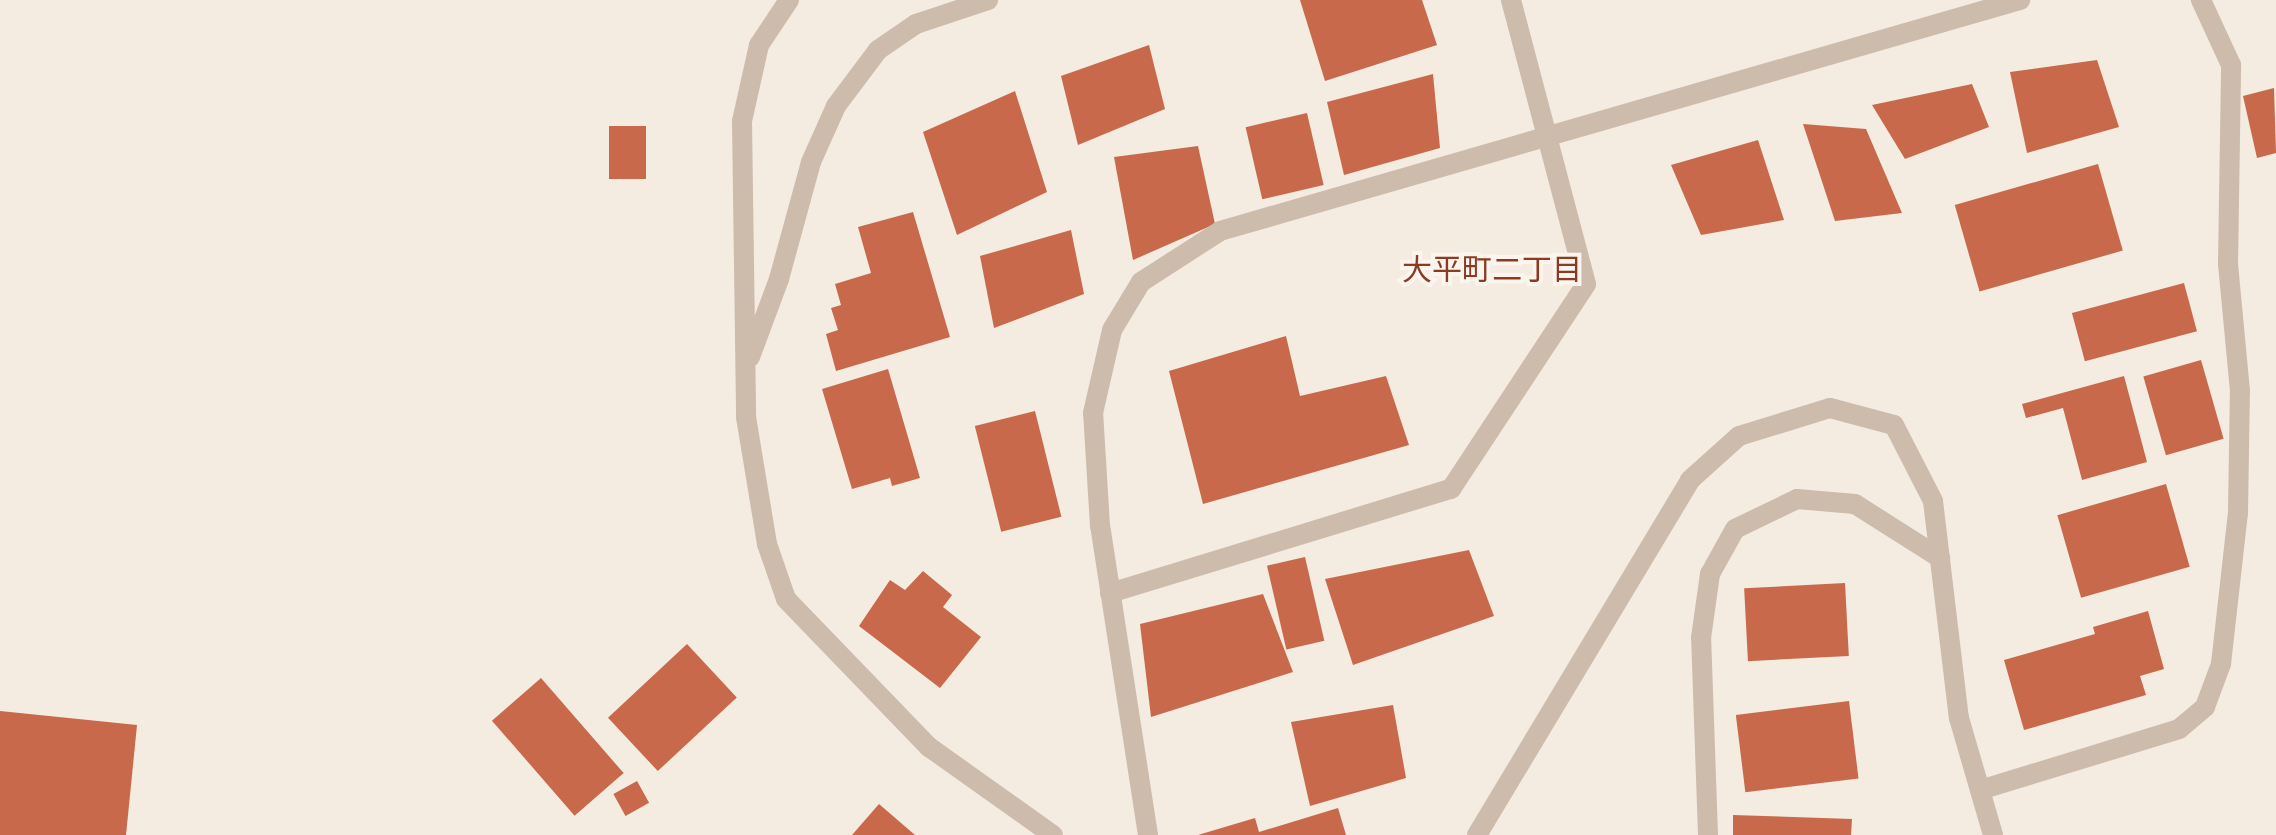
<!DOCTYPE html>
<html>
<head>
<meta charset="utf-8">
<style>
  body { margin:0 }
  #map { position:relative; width:2276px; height:835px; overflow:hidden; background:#f4ebe1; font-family:Raleway,"Noto Sans JP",sans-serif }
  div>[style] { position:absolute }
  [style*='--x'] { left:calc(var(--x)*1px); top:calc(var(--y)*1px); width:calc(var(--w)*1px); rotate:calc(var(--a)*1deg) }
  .building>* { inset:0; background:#c8694b; transform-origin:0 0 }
  .minor>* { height:20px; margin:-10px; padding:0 10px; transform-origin:10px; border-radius:10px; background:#cdbbac }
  span { translate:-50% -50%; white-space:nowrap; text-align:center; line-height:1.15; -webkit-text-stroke:8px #fbf5ee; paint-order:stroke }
  .neighbourhood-label { font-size:30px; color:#8c3b22 }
</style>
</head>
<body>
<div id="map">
  <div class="building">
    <i style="clip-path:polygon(1300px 0,1422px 0,1437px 45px,1325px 81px)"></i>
    <i style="clip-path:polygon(1149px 45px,1165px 109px,1078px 145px,1061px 76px)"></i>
    <i style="clip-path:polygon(2097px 60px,2119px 127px,2027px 153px,2010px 72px)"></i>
    <i style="clip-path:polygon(1433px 74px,1440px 148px,1344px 175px,1327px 102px)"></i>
    <i style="clip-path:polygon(1972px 84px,1989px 127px,1905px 159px,1872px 105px)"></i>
    <i style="clip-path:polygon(2274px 88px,2276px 153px,2257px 158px,2243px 96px)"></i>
    <i style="clip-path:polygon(1015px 91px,1047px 192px,957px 235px,923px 132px)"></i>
    <i style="left:1307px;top:113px;width:74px;height:63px;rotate:77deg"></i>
    <i style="clip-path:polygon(1803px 124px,1866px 129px,1902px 213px,1835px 221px)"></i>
    <i style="left:609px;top:126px;width:37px;height:53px"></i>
    <i style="clip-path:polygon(1758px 140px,1784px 220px,1701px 235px,1671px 165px)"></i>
    <i style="clip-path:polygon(1198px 146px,1215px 224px,1133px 260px,1114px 157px)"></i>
    <i style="left:2098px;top:164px;width:90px;height:149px;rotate:74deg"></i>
    <i style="clip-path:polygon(913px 212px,950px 337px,836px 371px,826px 334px,838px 330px,831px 308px,841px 305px,835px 284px,871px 273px,858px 227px)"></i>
    <i style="clip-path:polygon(1071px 230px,1084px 294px,994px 328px,980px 256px)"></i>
    <i style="left:2184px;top:283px;width:50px;height:116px;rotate:75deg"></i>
    <i style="clip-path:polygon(1286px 336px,1300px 396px,1386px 376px,1409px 445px,1203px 504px,1169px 371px)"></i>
    <i style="left:2201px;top:360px;width:82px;height:60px;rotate:74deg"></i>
    <i style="clip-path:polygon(888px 369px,920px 478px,892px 486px,890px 478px,852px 489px,822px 389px)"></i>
    <i style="clip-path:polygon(2124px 376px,2147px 462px,2082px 480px,2063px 408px,2026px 418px,2022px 404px)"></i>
    <i style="left:1035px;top:411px;width:109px;height:62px;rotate:76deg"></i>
    <i style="left:2166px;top:484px;width:86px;height:113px;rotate:74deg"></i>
    <i style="clip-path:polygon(1469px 550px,1494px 616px,1353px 665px,1325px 579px)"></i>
    <i style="left:1305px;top:557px;width:86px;height:39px;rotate:77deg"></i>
    <i style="clip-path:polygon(923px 571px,952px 595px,943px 607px,981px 637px,940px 688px,859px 626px,890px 580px,905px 590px)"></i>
    <i style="left:1845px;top:583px;width:73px;height:101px;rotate:87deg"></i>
    <i style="clip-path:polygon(1263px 594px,1293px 672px,1151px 717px,1140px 624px)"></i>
    <i style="clip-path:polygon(2148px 611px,2164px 669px,2140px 676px,2146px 695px,2024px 730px,2004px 660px,2095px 634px,2093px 627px)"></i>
    <i style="left:687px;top:644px;width:73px;height:108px;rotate:47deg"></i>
    <i style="left:541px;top:678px;width:126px;height:65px;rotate:49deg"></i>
    <i style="left:1849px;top:701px;width:78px;height:114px;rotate:83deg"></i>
    <i style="clip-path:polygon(1393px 705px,1406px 778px,1310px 806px,1291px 722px)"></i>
    <i style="clip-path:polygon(0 711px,137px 725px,126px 835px,0 835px)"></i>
    <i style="left:637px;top:781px;width:25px;height:27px;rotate:61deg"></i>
    <i style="clip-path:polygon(879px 804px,915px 835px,852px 835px)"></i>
    <i style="clip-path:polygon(1338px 808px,1346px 835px,1198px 835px,1255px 818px,1259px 832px)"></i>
    <i style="clip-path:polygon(1733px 815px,1852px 819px,1851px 835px,1733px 835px)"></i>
  </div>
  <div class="minor">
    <i style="--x:789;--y:0;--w:54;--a:123.7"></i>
    <i style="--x:759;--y:45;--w:78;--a:102.6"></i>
    <i style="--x:742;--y:121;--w:296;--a:89.2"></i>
    <i style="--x:746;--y:417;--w:129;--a:80.6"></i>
    <i style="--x:767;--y:544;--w:58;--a:70.9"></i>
    <i style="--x:786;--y:599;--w:206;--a:46"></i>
    <i style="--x:929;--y:747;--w:152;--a:35.4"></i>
    <i style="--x:750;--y:357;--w:83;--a:-69.6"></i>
    <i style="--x:779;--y:279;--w:121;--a:-74.7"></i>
    <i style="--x:811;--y:162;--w:61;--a:-65.9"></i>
    <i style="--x:836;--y:106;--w:70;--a:-53.1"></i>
    <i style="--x:878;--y:50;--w:46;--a:-34.4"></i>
    <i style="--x:916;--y:24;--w:76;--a:-18.4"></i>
    <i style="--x:1110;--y:593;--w:357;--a:-17"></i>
    <i style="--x:1451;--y:489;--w:245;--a:-56.6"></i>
    <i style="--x:1586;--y:284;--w:294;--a:-104.8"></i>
    <i style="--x:1980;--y:790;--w:208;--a:-17"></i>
    <i style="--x:2179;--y:729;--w:34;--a:-40"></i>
    <i style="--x:2205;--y:707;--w:46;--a:-69.6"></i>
    <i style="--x:2221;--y:664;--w:152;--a:-83.6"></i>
    <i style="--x:2238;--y:513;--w:122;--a:-89.1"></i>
    <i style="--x:2240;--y:391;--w:128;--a:-95.4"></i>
    <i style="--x:2228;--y:264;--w:199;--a:-89.1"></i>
    <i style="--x:2231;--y:65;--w:72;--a:-114.8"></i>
    <i style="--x:1148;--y:835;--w:313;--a:-98.8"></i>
    <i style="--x:1100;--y:526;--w:113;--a:-93.5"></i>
    <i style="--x:1093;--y:413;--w:85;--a:-77.1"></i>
    <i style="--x:1112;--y:330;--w:56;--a:-58.9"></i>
    <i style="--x:1141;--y:282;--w:94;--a:-32.8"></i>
    <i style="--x:1220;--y:231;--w:833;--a:-16.11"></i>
    <i style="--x:1477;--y:835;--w:414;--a:-59"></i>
    <i style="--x:1690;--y:480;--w:66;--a:-41.9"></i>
    <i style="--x:1739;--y:436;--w:95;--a:-17.1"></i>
    <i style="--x:1830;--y:408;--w:66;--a:14.9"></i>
    <i style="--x:1894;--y:425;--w:85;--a:62.8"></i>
    <i style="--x:1933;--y:501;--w:219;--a:83.2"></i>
    <i style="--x:1959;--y:718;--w:122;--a:73.8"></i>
    <i style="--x:1708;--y:835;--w:197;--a:-92"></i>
    <i style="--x:1701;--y:638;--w:65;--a:-82"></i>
    <i style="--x:1710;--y:574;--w:51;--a:-60.9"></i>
    <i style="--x:1735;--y:529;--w:69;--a:-25.8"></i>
    <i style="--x:1797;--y:499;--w:58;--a:4.9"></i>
    <i style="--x:1855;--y:504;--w:101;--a:32.4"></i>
  </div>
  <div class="neighbourhood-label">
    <span style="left:1492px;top:270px">大平町二丁目</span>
  </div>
</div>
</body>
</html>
